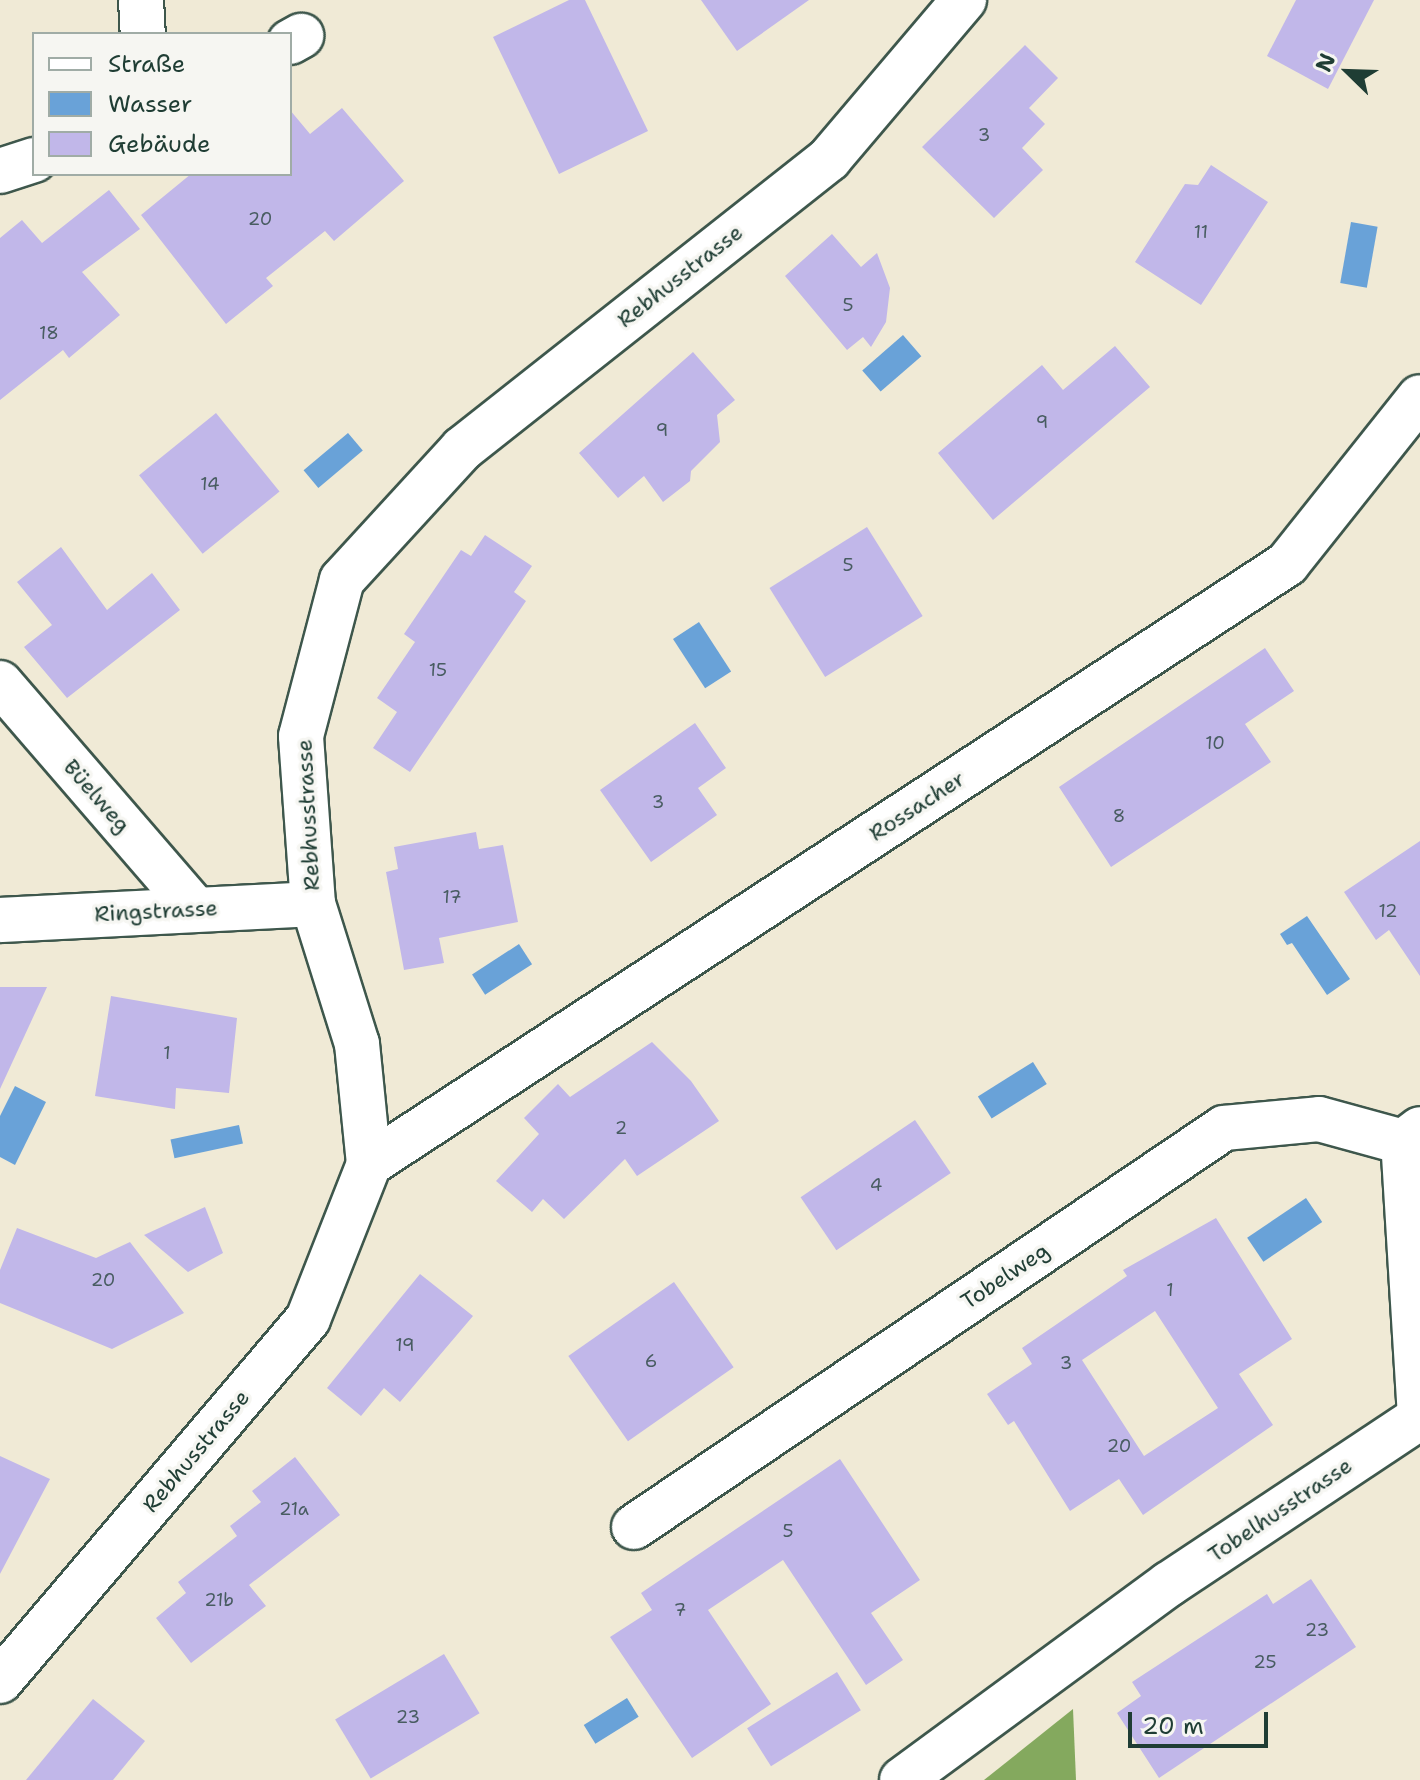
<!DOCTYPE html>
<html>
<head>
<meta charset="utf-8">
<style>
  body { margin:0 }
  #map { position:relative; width:1420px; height:1780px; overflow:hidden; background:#f0ead6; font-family:"Shantell Sans",sans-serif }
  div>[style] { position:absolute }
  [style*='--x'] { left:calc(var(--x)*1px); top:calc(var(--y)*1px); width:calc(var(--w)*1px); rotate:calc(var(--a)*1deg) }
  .forest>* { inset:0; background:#84a95e }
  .water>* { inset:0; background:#69a2d8; transform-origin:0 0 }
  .building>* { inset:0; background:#c1b7e9; transform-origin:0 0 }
  .roads { filter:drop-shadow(2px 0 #3e574c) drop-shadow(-2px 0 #3e574c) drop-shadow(0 2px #3e574c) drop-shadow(0 -2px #3e574c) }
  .minor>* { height:44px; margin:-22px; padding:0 22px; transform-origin:22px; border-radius:22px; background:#fff }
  span { translate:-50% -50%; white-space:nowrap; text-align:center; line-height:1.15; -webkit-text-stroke:7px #f6f6f2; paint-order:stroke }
  .number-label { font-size:18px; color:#485c61 }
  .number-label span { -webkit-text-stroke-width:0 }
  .street-label { font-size:22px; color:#1f3d34 }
  .legend { position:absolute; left:32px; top:32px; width:260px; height:144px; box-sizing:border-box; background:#f6f6f2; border:2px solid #a0aca6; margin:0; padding:10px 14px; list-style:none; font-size:24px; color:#1f3d34 }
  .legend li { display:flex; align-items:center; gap:16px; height:40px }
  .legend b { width:40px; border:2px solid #a0aca6 }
  .north { position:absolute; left:1308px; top:32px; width:80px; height:80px; -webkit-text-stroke:6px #f6f6f2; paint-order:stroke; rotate:293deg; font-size:22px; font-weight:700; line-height:32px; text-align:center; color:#1f3d34 }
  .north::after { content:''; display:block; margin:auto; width:28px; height:36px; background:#1f3d34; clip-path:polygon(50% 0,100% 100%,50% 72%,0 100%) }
  .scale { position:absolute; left:1128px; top:1712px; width:140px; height:36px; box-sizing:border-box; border:4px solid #1f3d34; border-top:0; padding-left:10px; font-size:24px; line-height:28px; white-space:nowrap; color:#1f3d34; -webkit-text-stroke:6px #f6f6f2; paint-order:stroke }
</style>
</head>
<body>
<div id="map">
  <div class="forest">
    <i style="clip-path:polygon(1073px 1709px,1076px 1780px,984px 1780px)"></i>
  </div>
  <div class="water">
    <i style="left:1351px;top:222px;width:27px;height:62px;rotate:10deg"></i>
    <i style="left:903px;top:335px;width:28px;height:54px;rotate:49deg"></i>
    <i style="left:348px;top:433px;width:23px;height:58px;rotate:50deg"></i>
    <i style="left:699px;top:622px;width:59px;height:31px;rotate:57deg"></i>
    <i style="clip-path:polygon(1307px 916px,1350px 979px,1327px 995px,1292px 943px,1287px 945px,1280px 934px)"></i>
    <i style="left:519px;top:944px;width:24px;height:56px;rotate:57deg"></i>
    <i style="left:1033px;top:1062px;width:26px;height:65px;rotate:58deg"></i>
    <i style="clip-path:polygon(15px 1086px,46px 1102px,15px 1165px,0 1157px,0 1116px)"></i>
    <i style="left:239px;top:1125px;width:19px;height:70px;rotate:78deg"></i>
    <i style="left:1306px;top:1198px;width:29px;height:71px;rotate:56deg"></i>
    <i style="left:627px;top:1698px;width:22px;height:51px;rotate:58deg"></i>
  </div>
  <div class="building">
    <i style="clip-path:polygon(569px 0,585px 0,648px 131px,559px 174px,493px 37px)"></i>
    <i style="clip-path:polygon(701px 0,809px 0,737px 51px)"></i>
    <i style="clip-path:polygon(1296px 0,1374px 0,1328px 89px,1267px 56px)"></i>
    <i style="clip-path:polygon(1025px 45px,1058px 78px,1029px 108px,1045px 124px,1022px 148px,1043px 170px,994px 218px,922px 147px)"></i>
    <i style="clip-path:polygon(342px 108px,404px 181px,334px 241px,325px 231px,266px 278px,273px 286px,226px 324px,141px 215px,191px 174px,290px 174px,290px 110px,310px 134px)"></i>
    <i style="clip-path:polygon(1211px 165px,1268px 202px,1201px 305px,1135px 262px,1185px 184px,1198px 185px)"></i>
    <i style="clip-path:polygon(109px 190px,140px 229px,82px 272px,120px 315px,69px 358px,63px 350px,0 400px,0 238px,22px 220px,42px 243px)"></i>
    <i style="clip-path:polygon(832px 234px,861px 267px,877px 253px,890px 288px,886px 322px,871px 347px,863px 337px,847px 350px,785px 276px)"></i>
    <i style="clip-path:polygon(1115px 346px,1150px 387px,993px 520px,938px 453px,1042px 365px,1063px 390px)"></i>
    <i style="clip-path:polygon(693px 352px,735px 400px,717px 415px,720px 442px,691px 471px,690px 481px,663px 502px,644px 476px,618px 498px,579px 453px)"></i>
    <i style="left:216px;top:413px;width:101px;height:99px;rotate:51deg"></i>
    <i style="left:867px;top:527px;width:105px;height:115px;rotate:58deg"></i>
    <i style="clip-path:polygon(485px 535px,532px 566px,514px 592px,526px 601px,410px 772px,373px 748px,397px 712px,377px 698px,415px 642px,404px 634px,461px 550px,471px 556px)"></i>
    <i style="clip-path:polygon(61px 547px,107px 610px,152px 573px,180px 610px,67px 698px,24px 647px,52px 625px,17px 582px)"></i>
    <i style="clip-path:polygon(1265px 648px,1294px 691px,1245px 724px,1271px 762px,1111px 867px,1059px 787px)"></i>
    <i style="clip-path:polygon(695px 723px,726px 768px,698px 788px,717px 815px,651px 862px,600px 790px)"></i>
    <i style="clip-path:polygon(476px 832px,479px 849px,503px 845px,518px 922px,439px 938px,444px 963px,404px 970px,386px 872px,398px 869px,394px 847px)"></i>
    <i style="clip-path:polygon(1420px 841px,1420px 976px,1389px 930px,1376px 940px,1344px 892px)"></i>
    <i style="clip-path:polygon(0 987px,47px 987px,0 1089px)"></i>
    <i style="clip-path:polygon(111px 996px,237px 1018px,229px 1093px,176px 1088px,175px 1109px,95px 1096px)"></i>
    <i style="clip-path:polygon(652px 1042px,691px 1081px,719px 1121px,637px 1176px,625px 1159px,564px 1219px,543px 1199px,532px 1212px,496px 1181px,539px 1134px,524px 1118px,558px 1084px,570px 1097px)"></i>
    <i style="left:915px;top:1120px;width:64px;height:138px;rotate:56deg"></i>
    <i style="clip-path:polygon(205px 1207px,223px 1253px,188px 1272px,144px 1235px)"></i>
    <i style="clip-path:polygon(evenodd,1216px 1218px,1292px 1339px,1239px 1374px,1273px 1425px,1143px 1515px,1119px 1479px,1070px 1511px,1014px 1421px,1008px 1425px,987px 1394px,1032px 1364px,1022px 1348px,1127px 1276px,1123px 1270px,1216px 1218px,1155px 1311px,1218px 1408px,1144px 1456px,1082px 1360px,1155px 1311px)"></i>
    <i style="clip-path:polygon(17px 1228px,96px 1258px,130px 1242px,184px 1313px,112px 1349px,0 1303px,0 1270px)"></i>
    <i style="clip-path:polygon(420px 1274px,473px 1316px,400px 1402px,384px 1388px,361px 1416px,327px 1388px)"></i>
    <i style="left:674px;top:1282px;width:104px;height:129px;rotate:55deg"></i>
    <i style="clip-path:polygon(0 1456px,50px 1479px,0 1574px)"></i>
    <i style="clip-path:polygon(295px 1457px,340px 1515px,249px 1585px,266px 1606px,191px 1663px,156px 1618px,186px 1593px,178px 1582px,237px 1536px,230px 1526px,261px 1502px,252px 1491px)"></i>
    <i style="clip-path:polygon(840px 1459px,920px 1580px,871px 1613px,903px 1660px,866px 1685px,783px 1560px,708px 1610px,771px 1704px,692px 1758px,610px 1637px,652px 1610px,641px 1593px)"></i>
    <i style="clip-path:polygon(1311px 1579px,1356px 1647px,1159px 1778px,1117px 1713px,1141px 1696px,1132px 1682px,1267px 1594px,1273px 1604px)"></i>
    <i style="left:444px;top:1654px;width:69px;height:127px;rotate:59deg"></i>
    <i style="left:837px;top:1672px;width:45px;height:106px;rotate:58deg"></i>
    <i style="clip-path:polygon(93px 1699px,145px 1741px,113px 1780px,26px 1780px)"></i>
  </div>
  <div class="roads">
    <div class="minor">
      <i style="--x:141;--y:0;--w:34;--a:87"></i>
      <i style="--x:290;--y:42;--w:13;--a:-29"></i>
      <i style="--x:0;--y:171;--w:36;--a:-18"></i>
      <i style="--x:0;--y:683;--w:297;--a:49.2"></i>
      <i style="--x:0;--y:920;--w:313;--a:-2.9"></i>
      <i style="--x:369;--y:1164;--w:1097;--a:-33.17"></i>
      <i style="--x:1287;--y:564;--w:213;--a:-51.5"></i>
      <i style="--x:634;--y:1527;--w:712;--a:-34.07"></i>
      <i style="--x:1224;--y:1128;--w:95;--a:-5.4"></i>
      <i style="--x:1319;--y:1119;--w:87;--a:15.3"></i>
      <i style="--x:0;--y:1681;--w:475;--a:-49.6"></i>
      <i style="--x:308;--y:1319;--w:167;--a:-68.5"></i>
      <i style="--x:369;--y:1164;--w:121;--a:-95.7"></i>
      <i style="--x:357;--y:1044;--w:147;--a:-107.4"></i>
      <i style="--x:313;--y:904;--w:168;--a:-94.1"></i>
      <i style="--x:301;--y:736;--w:161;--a:-75.3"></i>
      <i style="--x:342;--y:580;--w:178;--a:-47.5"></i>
      <i style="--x:462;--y:449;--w:468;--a:-38.3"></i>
      <i style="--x:829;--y:159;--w:209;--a:-49.7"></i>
      <i style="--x:902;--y:1780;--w:331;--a:-36.3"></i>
      <i style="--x:1169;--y:1584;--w:301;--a:-33.6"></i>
      <i style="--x:1420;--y:1417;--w:276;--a:-93.5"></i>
      <i style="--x:1403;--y:1142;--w:21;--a:-37"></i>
    </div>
  </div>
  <div class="number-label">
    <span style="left:984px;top:135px">3</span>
    <span style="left:260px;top:219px">20</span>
    <span style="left:1201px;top:232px">11</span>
    <span style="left:848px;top:305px">5</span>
    <span style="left:49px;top:333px">18</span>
    <span style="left:1042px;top:422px">9</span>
    <span style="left:662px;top:430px">9</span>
    <span style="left:210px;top:484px">14</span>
    <span style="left:848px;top:565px">5</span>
    <span style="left:438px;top:670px">15</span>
    <span style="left:1215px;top:743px">10</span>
    <span style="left:658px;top:802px">3</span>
    <span style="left:1119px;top:816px">8</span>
    <span style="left:452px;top:897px">17</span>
    <span style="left:1388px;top:911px">12</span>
    <span style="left:167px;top:1053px">1</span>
    <span style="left:621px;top:1128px">2</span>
    <span style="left:876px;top:1185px">4</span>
    <span style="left:103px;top:1280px">20</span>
    <span style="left:1170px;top:1290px">1</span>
    <span style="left:405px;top:1345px">19</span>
    <span style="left:651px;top:1361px">6</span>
    <span style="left:1066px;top:1363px">3</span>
    <span style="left:1119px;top:1446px">20</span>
    <span style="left:294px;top:1509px">21a</span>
    <span style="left:788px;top:1531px">5</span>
    <span style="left:219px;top:1600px">21b</span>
    <span style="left:680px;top:1610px">7</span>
    <span style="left:1317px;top:1630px">23</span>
    <span style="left:1265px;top:1662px">25</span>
    <span style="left:408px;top:1717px">23</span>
  </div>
  <div class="street-label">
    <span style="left:680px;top:276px;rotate:-38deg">Rebhusstrasse</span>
    <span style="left:97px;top:796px;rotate:49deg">Büelweg</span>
    <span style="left:917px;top:806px;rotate:-33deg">Rossacher</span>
    <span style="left:308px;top:815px;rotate:-93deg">Rebhusstrasse</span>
    <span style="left:156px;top:911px;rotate:-3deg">Ringstrasse</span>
    <span style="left:1005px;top:1276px;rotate:-34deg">Tobelweg</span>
    <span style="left:196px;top:1451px;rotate:-50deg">Rebhusstrasse</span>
    <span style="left:1280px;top:1510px;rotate:-34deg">Tobelhusstrasse</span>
  </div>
  <ul class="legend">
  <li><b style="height:10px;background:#fff"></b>Straße</li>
  <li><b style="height:22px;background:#69a2d8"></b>Wasser</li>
  <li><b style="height:22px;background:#c1b7e9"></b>Gebäude</li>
  </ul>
  <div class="north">N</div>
  <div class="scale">20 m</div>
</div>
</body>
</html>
